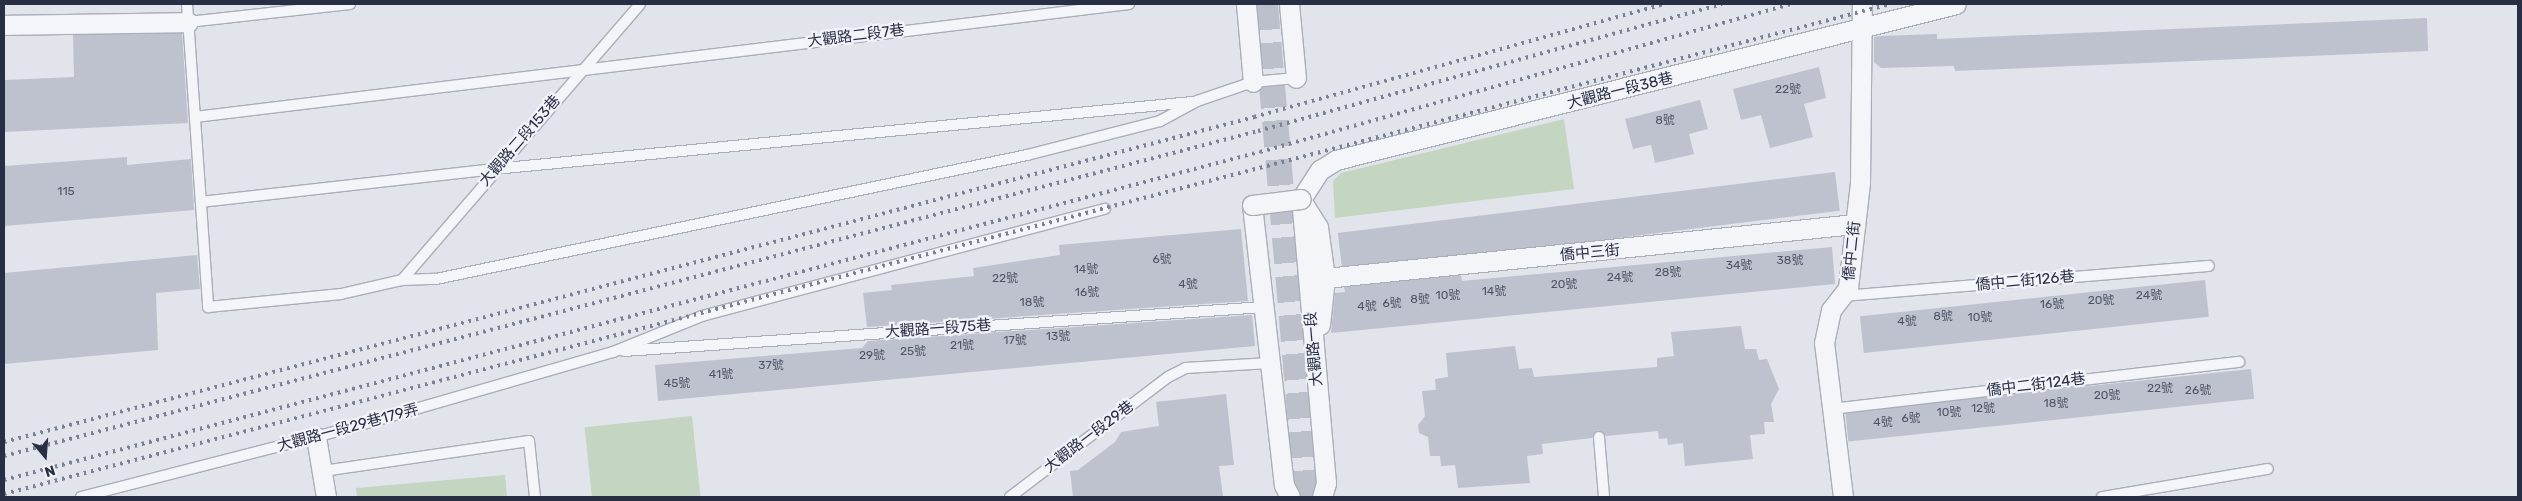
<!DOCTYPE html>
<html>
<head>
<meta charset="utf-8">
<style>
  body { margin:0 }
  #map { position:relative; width:2522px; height:501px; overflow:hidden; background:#e1e4eb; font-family:Rubik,"Noto Sans TC",sans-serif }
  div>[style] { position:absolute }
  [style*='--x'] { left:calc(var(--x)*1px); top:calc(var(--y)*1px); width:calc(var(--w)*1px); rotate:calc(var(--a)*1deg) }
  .green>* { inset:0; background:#c4d5c1; transform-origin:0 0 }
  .building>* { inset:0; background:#bec2ce; transform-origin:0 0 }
  .secondary-tunnel>* { height:26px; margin-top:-13px; transform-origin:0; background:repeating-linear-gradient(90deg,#bcc0ca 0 26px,transparent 0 39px) }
  .roads { filter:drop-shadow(1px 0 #aaaeb9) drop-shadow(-1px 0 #aaaeb9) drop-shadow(0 1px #aaaeb9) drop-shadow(0 -1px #aaaeb9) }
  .lane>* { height:10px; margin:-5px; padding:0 5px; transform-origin:5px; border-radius:5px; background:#f4f5f8 }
  .street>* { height:19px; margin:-9.5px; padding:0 9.5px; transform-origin:9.5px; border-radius:9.5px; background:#f4f5f8 }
  .rail>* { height:4px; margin-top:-2px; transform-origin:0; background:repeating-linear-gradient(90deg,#798195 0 2.5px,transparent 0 7.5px) }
  .bridges { filter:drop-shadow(1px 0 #aaaeb9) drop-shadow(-1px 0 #aaaeb9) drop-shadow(0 1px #aaaeb9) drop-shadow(0 -1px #aaaeb9) }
  .street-bridge>* { height:19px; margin:-9.5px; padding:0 9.5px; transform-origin:9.5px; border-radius:9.5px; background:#f4f5f8 }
  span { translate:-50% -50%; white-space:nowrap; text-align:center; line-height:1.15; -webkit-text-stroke:4.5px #f1f3f8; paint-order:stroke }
  .number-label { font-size:12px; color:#4e5466 }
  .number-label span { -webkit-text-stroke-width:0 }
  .street-label { font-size:15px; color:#282f44 }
  .frame { position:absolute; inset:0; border:5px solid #282f44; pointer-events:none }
  .north { position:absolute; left:20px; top:431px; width:50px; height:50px; -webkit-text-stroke:4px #f1f3f8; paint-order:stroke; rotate:162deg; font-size:14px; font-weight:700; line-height:20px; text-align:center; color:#282f44 }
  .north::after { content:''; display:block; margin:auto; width:18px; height:22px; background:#282f44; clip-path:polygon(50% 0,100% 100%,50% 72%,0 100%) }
</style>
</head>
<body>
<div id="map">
  <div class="green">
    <i style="clip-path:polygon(1564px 119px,1574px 189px,1335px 218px,1333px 181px,1341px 173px)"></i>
    <i style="left:692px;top:416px;width:81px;height:108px;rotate:84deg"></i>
    <i style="clip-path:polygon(505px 475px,507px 497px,357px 497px,356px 488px)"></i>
  </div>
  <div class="building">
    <i style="clip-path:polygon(2427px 18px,2428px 51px,1955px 71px,1954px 66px,1881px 68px,1874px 62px,1874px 37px,1880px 36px,1937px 34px,1937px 39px)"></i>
    <i style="clip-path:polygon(182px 33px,188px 123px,4px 132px,4px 80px,74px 77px,73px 35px)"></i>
    <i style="clip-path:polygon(1819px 67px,1826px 98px,1804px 104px,1813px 137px,1770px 148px,1761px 115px,1741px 120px,1733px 89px)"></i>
    <i style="clip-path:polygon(1700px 100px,1708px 129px,1689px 134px,1694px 154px,1655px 163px,1651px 145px,1633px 149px,1625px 119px)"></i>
    <i style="clip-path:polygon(127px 157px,127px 165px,191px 159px,194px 210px,4px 226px,4px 166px)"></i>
    <i style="left:1835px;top:172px;width:39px;height:501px;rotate:83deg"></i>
    <i style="clip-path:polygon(1241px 229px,1248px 301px,867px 327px,863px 293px,892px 290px,891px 285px,974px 276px,973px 268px,1060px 255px,1059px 245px)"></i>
    <i style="clip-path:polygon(1832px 247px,1835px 284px,1331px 333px,1335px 293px,1345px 292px,1344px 287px,1461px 275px,1462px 281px)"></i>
    <i style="clip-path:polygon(197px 255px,200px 289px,156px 293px,158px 350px,4px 364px,4px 273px)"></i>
    <i style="left:2205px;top:280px;width:37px;height:347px;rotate:84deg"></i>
    <i style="clip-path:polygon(1252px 315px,1255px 346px,658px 401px,655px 365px,862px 348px,868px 341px)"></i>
    <i style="clip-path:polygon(1741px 326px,1745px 349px,1756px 349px,1759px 360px,1767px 359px,1779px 389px,1771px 404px,1774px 422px,1764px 422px,1765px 434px,1750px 435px,1753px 459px,1685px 466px,1683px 443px,1668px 445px,1667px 438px,1659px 439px,1658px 431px,1606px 436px,1598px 430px,1592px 438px,1542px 444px,1543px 454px,1527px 456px,1530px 483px,1458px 488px,1455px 465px,1441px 466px,1440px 456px,1430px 456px,1428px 437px,1419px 433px,1418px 425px,1425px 416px,1422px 391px,1436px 390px,1435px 379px,1448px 377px,1446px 353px,1515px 346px,1519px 369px,1532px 368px,1534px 377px,1657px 367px,1657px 358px,1674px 356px,1671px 332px)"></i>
    <i style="left:2251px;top:369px;width:30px;height:408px;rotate:84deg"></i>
    <i style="clip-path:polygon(1226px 394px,1234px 465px,1219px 466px,1223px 497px,1073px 497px,1070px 471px,1078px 470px,1115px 442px,1121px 432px,1159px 426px,1156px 402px)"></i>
  </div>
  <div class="secondary-tunnel">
    <i style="--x:1265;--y:4;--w:495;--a:85.1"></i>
  </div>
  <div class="roads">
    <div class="lane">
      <i style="--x:187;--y:4;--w:304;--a:86"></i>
      <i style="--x:208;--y:307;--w:134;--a:-5.6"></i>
      <i style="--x:341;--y:294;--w:63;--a:-12.9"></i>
      <i style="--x:402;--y:280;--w:34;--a:-2"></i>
      <i style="--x:436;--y:279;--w:604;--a:-11.85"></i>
      <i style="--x:1027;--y:155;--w:137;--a:-14.3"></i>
      <i style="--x:1160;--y:121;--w:42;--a:-28.4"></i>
      <i style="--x:1197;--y:101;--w:59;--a:-18.7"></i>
      <i style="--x:1253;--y:82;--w:43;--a:-5.3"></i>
      <i style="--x:188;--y:22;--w:163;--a:-6.3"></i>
      <i style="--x:195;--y:117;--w:941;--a:-6.9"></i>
      <i style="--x:201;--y:202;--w:295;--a:-6.4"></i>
      <i style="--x:494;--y:169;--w:701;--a:-5.48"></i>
      <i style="--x:402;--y:280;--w:364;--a:-49.2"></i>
      <i style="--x:1842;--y:296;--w:368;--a:-4.7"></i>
      <i style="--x:624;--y:351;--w:642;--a:-3.93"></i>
      <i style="--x:1832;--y:409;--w:410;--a:-6.6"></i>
      <i style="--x:1599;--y:437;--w:60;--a:85.2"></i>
      <i style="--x:323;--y:471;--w:208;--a:-8.3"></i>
      <i style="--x:529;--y:441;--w:56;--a:83.9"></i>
      <i style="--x:81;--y:497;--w:281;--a:-14.4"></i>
      <i style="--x:353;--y:427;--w:271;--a:-16.1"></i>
      <i style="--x:613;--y:352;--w:96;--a:-22"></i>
      <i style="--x:702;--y:316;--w:417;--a:-14.9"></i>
      <i style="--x:1010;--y:497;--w:198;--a:-37.2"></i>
      <i style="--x:1168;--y:377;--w:20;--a:-27"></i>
      <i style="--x:1186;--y:368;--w:83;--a:-3.4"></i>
      <i style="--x:2102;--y:497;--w:168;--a:-9.6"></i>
    </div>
    <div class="street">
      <i style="--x:1246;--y:4;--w:78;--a:84.9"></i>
      <i style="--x:1289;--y:4;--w:74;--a:84.6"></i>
      <i style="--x:4;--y:25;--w:184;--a:-0.9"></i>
      <i style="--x:1301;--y:200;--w:32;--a:58"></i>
      <i style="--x:1318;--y:227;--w:51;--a:82.2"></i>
      <i style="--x:1325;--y:278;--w:47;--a:96.1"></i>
      <i style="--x:1252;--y:205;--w:282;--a:83.5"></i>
      <i style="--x:1284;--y:485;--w:13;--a:63"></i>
      <i style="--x:1325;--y:278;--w:533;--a:-5.82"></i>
      <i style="--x:316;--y:437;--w:61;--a:80.5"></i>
      <i style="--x:1322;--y:497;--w:15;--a:-74"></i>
      <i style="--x:1326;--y:483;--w:285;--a:-95"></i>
      <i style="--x:1301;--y:199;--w:35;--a:-57"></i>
      <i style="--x:1320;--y:170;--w:19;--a:-32"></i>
      <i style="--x:1336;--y:160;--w:639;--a:-14.12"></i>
      <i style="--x:1843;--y:497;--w:155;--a:-97"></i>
      <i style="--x:1824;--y:343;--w:34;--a:-78"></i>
      <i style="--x:1831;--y:310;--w:28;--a:-52"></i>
      <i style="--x:1848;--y:288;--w:106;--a:-83.5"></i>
      <i style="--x:1860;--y:183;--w:179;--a:-89.4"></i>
    </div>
  </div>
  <div class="rail">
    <i style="--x:4;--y:442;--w:1292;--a:-14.57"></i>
    <i style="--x:1254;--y:117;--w:426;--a:-15.4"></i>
    <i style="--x:4;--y:456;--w:1295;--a:-14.53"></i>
    <i style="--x:1258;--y:131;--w:481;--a:-15.3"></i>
    <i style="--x:4;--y:480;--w:1298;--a:-14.64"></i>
    <i style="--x:1260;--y:152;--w:551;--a:-15.57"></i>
    <i style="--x:4;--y:494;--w:1949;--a:-14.56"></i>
  </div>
  <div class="bridges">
    <div class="street-bridge">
      <i style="--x:1252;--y:205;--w:49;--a:-7"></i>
    </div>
  </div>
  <div class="number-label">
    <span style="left:1788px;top:90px">22號</span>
    <span style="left:1665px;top:121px">8號</span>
    <span style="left:66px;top:192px">115</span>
    <span style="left:1162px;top:260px">6號</span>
    <span style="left:1790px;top:261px">38號</span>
    <span style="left:1739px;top:266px">34號</span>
    <span style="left:1086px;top:270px">14號</span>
    <span style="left:1668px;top:273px">28號</span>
    <span style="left:1620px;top:278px">24號</span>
    <span style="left:1005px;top:279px">22號</span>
    <span style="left:1188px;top:285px">4號</span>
    <span style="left:1564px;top:285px">20號</span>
    <span style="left:1494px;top:292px">14號</span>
    <span style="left:1087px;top:293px">16號</span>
    <span style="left:1448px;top:296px">10號</span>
    <span style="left:2149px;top:296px">24號</span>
    <span style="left:1420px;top:300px">8號</span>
    <span style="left:2101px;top:301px">20號</span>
    <span style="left:1032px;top:303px">18號</span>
    <span style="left:1392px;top:304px">6號</span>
    <span style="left:2052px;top:305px">16號</span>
    <span style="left:1367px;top:307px">4號</span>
    <span style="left:1943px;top:317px">8號</span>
    <span style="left:1980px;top:318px">10號</span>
    <span style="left:1907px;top:322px">4號</span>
    <span style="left:1058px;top:337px">13號</span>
    <span style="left:1015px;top:341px">17號</span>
    <span style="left:962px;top:346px">21號</span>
    <span style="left:913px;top:352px">25號</span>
    <span style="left:872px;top:356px">29號</span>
    <span style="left:771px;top:366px">37號</span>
    <span style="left:721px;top:375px">41號</span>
    <span style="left:677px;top:384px">45號</span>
    <span style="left:2160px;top:389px">22號</span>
    <span style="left:2198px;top:391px">26號</span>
    <span style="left:2107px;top:396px">20號</span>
    <span style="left:2056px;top:404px">18號</span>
    <span style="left:1983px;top:409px">12號</span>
    <span style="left:1949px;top:413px">10號</span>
    <span style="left:1911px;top:419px">6號</span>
    <span style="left:1883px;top:423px">4號</span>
  </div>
  <div class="street-label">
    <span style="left:856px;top:36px;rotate:-7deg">大觀路二段7巷</span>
    <span style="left:1620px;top:91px;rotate:-14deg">大觀路一段38巷</span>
    <span style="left:520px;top:141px;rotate:-49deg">大觀路二段153巷</span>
    <span style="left:1852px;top:251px;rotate:-84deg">僑中二街</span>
    <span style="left:1590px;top:253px;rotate:-5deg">僑中三街</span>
    <span style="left:2025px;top:281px;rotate:-5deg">僑中二街126巷</span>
    <span style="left:938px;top:329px;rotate:-4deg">大觀路一段75巷</span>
    <span style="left:1314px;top:349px;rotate:-95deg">大觀路一段</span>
    <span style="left:2036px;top:385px;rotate:-7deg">僑中二街124巷</span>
    <span style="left:348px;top:428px;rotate:-15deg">大觀路一段29巷179弄</span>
    <span style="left:1089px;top:437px;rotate:-37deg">大觀路一段29巷</span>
  </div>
  <div class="frame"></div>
  <div class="north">N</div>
</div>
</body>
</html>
